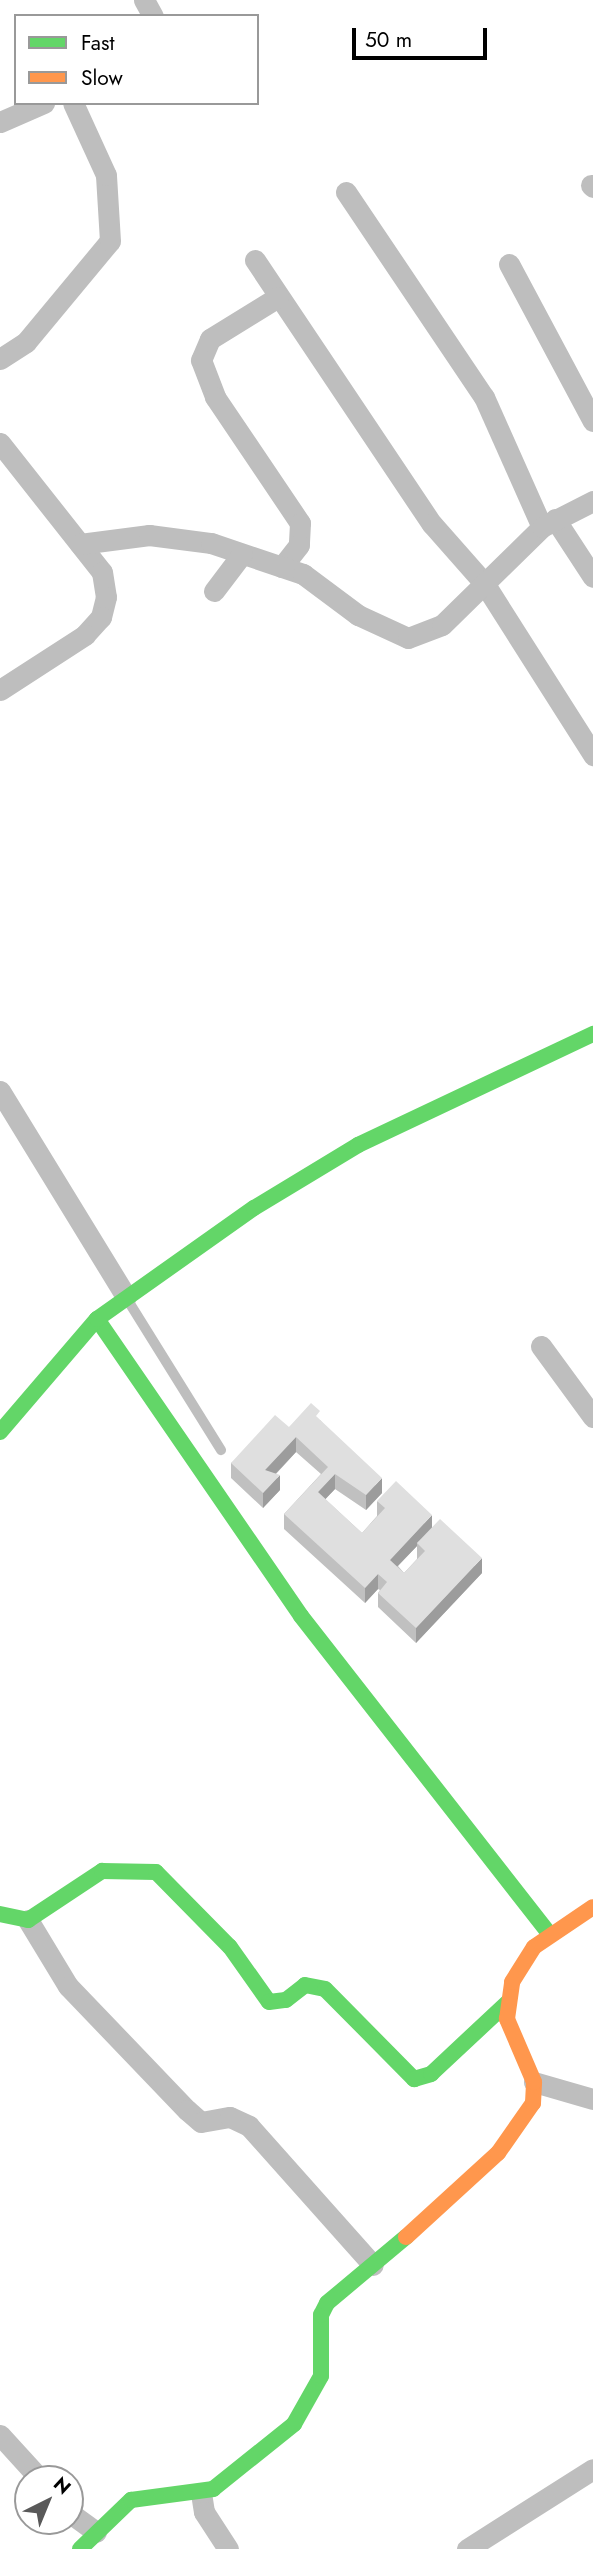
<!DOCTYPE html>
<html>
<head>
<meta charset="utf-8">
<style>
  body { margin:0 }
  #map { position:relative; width:593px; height:2549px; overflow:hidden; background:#fff; font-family:Jost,sans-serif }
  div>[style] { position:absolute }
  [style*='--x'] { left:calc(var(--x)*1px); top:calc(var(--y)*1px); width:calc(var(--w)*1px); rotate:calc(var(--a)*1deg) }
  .lane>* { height:10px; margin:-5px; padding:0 5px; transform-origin:5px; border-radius:5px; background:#bebebe }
  .street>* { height:21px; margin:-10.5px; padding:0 10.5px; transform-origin:10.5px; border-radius:10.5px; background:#bebebe }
  .fast>* { height:16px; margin:-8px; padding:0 8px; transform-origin:8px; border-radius:8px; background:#63d668 }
  .slow>* { height:16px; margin:-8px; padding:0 8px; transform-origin:8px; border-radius:8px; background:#ff974d }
  .wall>* { inset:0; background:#c0c0c0 }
  .shaded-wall>* { inset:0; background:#9c9c9c }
  .building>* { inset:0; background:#dfdfdf }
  span { translate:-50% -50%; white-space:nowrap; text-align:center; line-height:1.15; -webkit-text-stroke:5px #fff; paint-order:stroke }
  .legend { position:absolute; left:14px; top:14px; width:245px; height:91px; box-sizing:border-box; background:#fff; border:2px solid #999; margin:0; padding:9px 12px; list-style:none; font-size:21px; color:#000 }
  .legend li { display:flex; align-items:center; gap:14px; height:35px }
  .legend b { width:35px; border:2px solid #999 }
  .north { position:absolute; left:14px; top:2465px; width:70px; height:70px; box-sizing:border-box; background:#fff; border:2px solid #999; border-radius:50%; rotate:43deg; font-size:19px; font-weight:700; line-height:28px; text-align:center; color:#000 }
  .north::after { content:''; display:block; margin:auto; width:24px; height:32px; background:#595959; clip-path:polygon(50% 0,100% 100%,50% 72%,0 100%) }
  .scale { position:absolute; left:352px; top:28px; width:135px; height:32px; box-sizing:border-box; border:4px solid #000; border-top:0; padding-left:9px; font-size:21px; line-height:24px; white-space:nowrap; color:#000; -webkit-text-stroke:5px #fff; paint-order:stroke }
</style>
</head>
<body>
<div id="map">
  <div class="lane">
    <i style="--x:127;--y:1299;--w:178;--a:58.1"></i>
  </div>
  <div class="street">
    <i style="--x:144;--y:0;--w:18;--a:61"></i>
    <i style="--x:0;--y:122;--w:48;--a:-23.4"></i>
    <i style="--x:591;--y:185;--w:3;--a:45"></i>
    <i style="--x:346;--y:192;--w:247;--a:56.1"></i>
    <i style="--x:484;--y:397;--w:142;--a:66"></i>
    <i style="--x:255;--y:260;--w:318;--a:56.2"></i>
    <i style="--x:432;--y:524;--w:79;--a:48.6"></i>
    <i style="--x:484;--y:583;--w:204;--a:57.6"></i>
    <i style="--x:509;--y:264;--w:178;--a:61.9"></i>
    <i style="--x:278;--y:297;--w:80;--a:148.3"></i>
    <i style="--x:210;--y:339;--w:23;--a:113"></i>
    <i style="--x:201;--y:360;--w:40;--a:69"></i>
    <i style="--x:215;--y:397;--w:152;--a:56"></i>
    <i style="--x:300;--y:523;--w:22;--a:93"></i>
    <i style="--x:299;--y:545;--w:28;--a:128"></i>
    <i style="--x:0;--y:359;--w:31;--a:-33"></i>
    <i style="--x:26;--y:342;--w:131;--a:-50.3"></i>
    <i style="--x:110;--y:241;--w:66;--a:-93.5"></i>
    <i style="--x:106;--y:175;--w:79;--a:-114.6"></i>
    <i style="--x:0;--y:443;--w:164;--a:51.7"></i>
    <i style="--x:102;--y:572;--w:25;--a:81"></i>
    <i style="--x:106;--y:597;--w:21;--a:104"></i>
    <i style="--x:101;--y:617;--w:24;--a:132"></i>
    <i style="--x:85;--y:635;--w:101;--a:147.1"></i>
    <i style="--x:555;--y:519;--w:69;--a:56.8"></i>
    <i style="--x:80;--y:544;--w:70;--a:-7.4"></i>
    <i style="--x:149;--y:535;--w:63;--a:7.4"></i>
    <i style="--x:211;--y:543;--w:97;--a:18.6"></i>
    <i style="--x:303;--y:574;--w:69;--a:36.7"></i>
    <i style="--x:358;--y:615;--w:55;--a:24.7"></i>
    <i style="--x:408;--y:638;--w:36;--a:-21"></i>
    <i style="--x:442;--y:625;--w:140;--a:-44.4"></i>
    <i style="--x:542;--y:527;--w:57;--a:-27"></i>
    <i style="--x:214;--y:591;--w:46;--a:-52.9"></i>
    <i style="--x:0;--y:1091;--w:241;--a:58.5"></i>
    <i style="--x:541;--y:1346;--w:88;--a:53.8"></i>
    <i style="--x:28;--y:1920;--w:77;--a:58.8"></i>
    <i style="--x:68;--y:1986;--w:172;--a:46.2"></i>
    <i style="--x:187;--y:2110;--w:18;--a:41"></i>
    <i style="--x:201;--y:2122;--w:29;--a:-10"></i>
    <i style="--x:230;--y:2117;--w:21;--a:25"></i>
    <i style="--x:249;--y:2126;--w:186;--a:48.3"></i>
    <i style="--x:534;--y:2082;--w:61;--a:16.1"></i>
    <i style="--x:0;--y:2435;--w:59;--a:47.7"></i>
    <i style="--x:201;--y:2493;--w:19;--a:81"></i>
    <i style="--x:204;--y:2512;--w:44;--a:57"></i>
    <i style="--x:70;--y:2513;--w:32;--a:36"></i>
    <i style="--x:467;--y:2549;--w:149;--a:-32.4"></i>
  </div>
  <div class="fast">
    <i style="--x:97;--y:1319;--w:360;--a:55.5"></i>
    <i style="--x:301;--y:1616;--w:405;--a:52"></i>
    <i style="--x:0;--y:1432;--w:149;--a:-49.4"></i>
    <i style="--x:97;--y:1319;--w:192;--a:-35.3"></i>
    <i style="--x:254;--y:1208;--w:122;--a:-31.2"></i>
    <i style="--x:358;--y:1145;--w:260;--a:-25.3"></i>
    <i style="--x:0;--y:1914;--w:29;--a:12"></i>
    <i style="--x:28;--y:1920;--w:89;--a:-33.5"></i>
    <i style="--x:102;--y:1871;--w:54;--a:1.1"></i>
    <i style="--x:156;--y:1872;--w:105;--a:45.4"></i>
    <i style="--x:230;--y:1947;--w:67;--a:54.7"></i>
    <i style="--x:269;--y:2002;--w:17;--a:-7"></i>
    <i style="--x:286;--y:2000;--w:24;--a:-38"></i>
    <i style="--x:305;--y:1985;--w:20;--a:11"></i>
    <i style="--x:325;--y:1989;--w:127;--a:45.3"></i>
    <i style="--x:414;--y:2079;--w:18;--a:-16"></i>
    <i style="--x:431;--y:2074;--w:105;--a:-43.1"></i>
    <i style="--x:80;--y:2549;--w:71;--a:-43.9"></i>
    <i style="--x:131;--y:2500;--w:83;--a:-7.6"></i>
    <i style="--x:213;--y:2489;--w:104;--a:-38.7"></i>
    <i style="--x:294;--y:2424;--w:55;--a:-60.6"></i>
    <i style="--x:321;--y:2376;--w:61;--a:-90"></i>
    <i style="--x:321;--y:2315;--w:13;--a:-63"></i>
    <i style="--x:327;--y:2303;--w:103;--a:-39.9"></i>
  </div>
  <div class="slow">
    <i style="--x:406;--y:2237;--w:125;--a:-42.4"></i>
    <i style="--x:498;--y:2153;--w:61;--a:-55"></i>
    <i style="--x:533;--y:2103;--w:21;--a:-87"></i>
    <i style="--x:534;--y:2082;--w:69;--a:-113.2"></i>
    <i style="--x:507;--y:2019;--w:37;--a:-82"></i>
    <i style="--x:512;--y:1982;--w:41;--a:-57.8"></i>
    <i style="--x:534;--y:1947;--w:71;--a:-34.1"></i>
  </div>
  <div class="wall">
    <i style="clip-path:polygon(evenodd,320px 1420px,382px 1493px,366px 1510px,335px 1489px,325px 1499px,362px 1533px,377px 1516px,377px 1501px,432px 1527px,482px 1573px,416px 1643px,378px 1607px,378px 1593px,380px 1590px,378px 1589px,365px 1603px,284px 1529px,284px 1514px,321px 1474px,296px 1452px,276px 1474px,280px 1490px,263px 1508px,231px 1478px,231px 1463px,289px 1427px,320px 1420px,417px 1546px,417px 1559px,404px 1573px,398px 1566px,417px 1546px)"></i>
  </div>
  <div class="shaded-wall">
    <i style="clip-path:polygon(296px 1437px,296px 1452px,265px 1485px,265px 1470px)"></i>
    <i style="clip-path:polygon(335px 1474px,335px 1489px,318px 1507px,318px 1492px)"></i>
    <i style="clip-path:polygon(280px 1475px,280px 1490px,263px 1508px,263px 1493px)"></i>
    <i style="clip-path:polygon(382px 1478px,382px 1493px,366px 1510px,366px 1495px)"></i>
    <i style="clip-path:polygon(432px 1515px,432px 1530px,417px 1543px,417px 1546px,390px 1574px,390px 1560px)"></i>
    <i style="clip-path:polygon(482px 1558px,482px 1573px,416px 1643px,416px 1628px)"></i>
    <i style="clip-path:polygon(378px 1574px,378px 1589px,365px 1603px,365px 1588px)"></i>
  </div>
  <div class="building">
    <i style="clip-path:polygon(311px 1403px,320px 1411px,316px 1416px,382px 1478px,366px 1495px,335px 1474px,318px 1492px,362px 1533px,385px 1508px,377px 1501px,396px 1481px,432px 1515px,390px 1560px,404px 1573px,425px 1551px,417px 1543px,440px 1519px,482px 1558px,416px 1628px,378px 1593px,387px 1582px,378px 1574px,365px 1588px,284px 1514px,328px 1467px,296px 1437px,265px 1470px,280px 1475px,263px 1493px,231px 1463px,275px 1415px,289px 1427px)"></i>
  </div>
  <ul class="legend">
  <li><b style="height:9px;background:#63d668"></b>Fast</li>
  <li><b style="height:9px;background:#ff974d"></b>Slow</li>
  </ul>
  <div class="north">N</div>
  <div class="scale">50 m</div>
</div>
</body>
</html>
